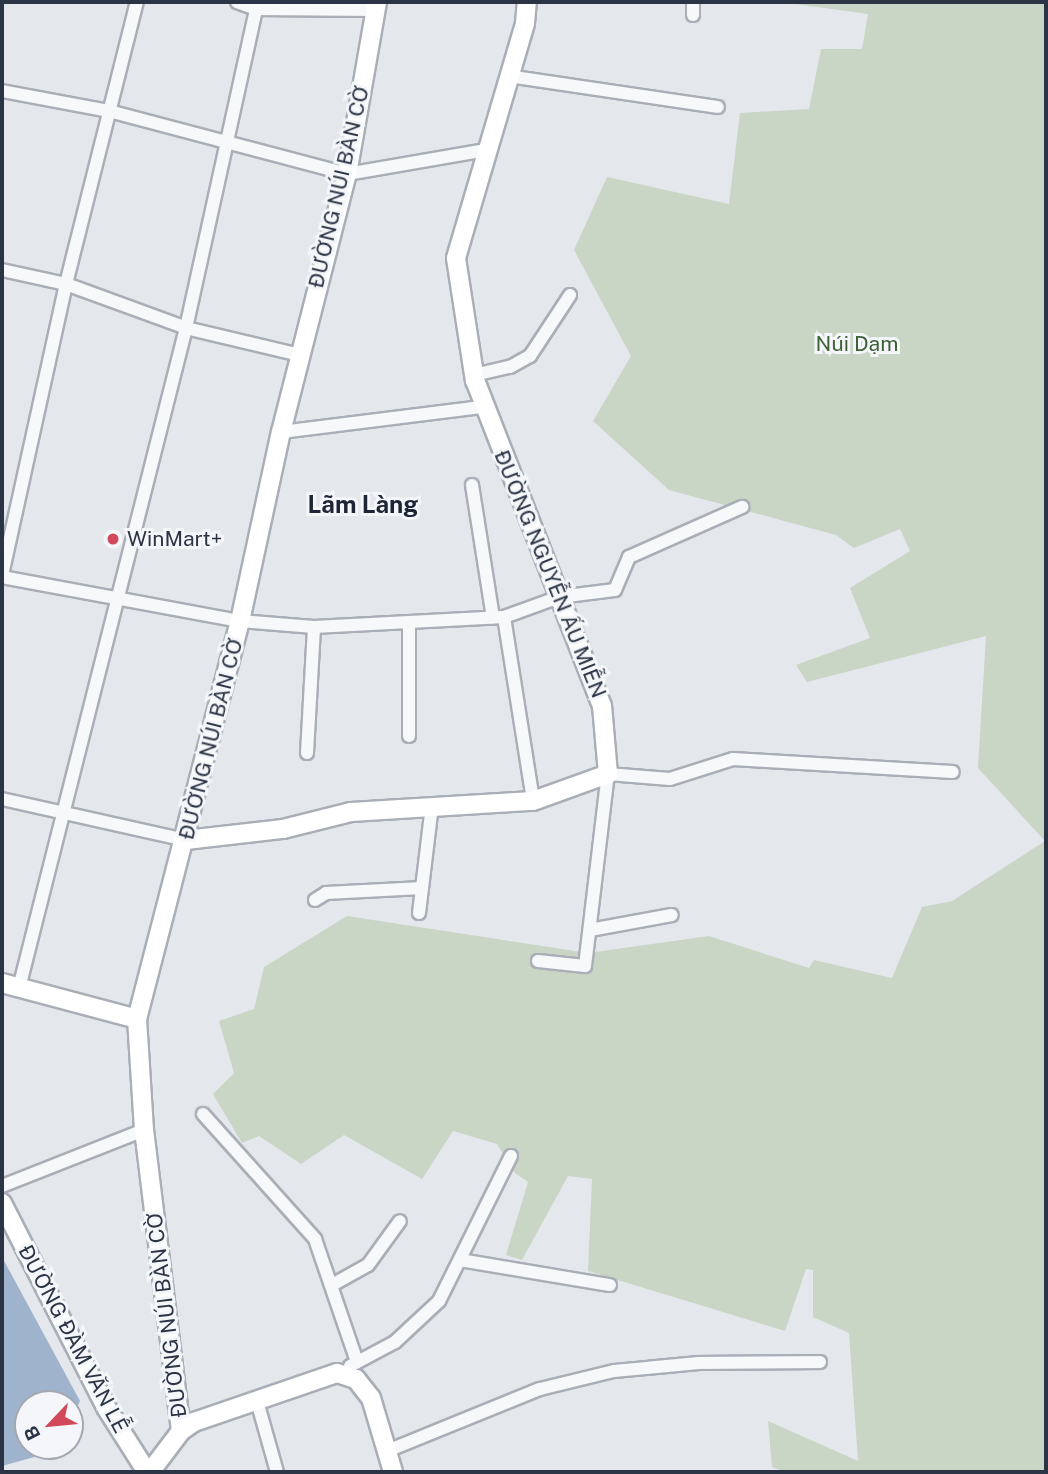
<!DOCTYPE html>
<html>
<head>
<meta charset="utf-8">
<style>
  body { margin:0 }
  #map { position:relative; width:1048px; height:1474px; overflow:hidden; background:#e4e7ec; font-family:"Public Sans",sans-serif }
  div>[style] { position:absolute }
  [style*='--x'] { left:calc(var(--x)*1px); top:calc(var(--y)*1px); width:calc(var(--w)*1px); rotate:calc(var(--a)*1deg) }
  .green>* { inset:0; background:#c9d6c5 }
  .water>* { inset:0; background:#9fb4cc }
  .roads { filter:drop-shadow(2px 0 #a9aeb7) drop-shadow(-2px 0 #a9aeb7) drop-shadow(0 2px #a9aeb7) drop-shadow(0 -2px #a9aeb7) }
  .street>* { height:12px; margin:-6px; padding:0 6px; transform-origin:6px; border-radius:6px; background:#f7f8fa }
  .secondary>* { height:18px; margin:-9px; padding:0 9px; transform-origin:9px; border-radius:9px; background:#fff }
  .dots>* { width:19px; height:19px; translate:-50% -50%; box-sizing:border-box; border:4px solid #f4f6f9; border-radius:50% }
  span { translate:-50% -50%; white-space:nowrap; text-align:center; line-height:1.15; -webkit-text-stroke:6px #f4f6f9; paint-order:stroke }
  .street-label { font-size:21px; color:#2b3445 }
  .park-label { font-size:21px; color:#3f6138 }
  .poi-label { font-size:21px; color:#2b3445 }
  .left { translate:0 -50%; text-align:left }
  .quarter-label { font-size:24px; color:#1d2536; font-weight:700 }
  .frame { position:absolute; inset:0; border:4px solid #2b3445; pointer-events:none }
  .north { position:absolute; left:14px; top:1390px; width:70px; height:70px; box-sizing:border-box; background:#f4f6f9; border:2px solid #a4a8b1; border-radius:50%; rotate:244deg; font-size:19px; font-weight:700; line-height:28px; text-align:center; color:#2b3445 }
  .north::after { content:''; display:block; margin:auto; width:24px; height:32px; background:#d1495b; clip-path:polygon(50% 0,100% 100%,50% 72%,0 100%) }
</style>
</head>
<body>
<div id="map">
  <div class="green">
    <i style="clip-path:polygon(781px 2px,1046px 2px,1046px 1472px,786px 1472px,772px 1467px,768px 1421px,858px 1461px,849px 1333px,813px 1317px,813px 1270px,806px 1269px,785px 1331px,588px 1271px,592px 1179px,568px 1176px,522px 1260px,506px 1255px,528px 1182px,515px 1173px,497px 1144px,453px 1131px,422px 1179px,344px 1135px,301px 1164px,259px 1136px,242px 1143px,213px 1094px,234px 1073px,219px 1021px,254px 1009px,264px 967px,347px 916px,588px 953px,709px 936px,809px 968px,814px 960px,892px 978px,922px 907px,952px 901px,1045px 841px,978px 768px,986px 636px,807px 682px,796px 665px,870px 638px,850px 588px,910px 551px,900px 529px,854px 548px,836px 535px,669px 490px,593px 421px,631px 356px,574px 250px,607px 177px,729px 204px,740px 113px,809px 109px,821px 49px,862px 49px,868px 14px)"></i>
  </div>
  <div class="water">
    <i style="clip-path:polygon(evenodd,2px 1257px,80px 1401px,71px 1421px,74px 1446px,2px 1466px,2px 1257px,28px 1404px,70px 1404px,70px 1446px,28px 1446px,28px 1404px)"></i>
  </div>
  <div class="roads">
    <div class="street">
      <i style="--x:237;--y:2;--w:20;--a:20"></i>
      <i style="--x:256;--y:9;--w:120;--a:0.5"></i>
      <i style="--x:693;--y:2;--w:13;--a:90"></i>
      <i style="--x:508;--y:76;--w:212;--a:8.4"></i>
      <i style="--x:2;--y:91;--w:109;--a:10.6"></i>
      <i style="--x:109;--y:111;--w:246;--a:14.8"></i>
      <i style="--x:347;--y:174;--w:141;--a:-9.8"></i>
      <i style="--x:2;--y:270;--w:66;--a:12.3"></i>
      <i style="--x:66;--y:284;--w:128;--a:20.1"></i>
      <i style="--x:186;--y:328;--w:117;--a:13.3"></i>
      <i style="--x:474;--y:375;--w:37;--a:-13"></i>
      <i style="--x:510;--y:367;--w:23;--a:-29"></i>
      <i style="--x:530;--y:356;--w:73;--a:-56.7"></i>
      <i style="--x:281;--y:432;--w:204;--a:-7.1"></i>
      <i style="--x:472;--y:485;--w:134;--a:81"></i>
      <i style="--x:2;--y:575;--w:298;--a:-77.6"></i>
      <i style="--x:66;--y:284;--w:291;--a:-75.9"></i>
      <i style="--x:2;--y:577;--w:242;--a:10.5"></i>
      <i style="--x:240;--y:621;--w:74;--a:4.6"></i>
      <i style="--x:314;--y:627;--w:190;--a:-3"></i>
      <i style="--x:504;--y:617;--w:59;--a:-20"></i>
      <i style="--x:559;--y:597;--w:56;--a:-7.1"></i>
      <i style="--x:615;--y:590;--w:36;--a:-67"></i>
      <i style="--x:629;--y:557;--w:124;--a:-23.9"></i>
      <i style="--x:504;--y:617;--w:186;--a:81"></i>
      <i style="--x:409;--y:736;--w:114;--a:-90"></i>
      <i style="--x:307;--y:753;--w:126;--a:-86.8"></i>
      <i style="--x:2;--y:799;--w:189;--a:12.6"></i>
      <i style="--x:315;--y:900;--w:13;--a:-32"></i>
      <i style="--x:326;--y:893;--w:96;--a:-3"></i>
      <i style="--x:419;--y:913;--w:109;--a:-83.1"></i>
      <i style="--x:590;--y:930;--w:83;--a:-10.4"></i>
      <i style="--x:538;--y:961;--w:47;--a:6.1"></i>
      <i style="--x:585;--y:966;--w:193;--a:-83.2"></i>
      <i style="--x:608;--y:774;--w:62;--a:4.6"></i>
      <i style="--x:670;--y:779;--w:66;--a:-17.6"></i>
      <i style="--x:733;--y:759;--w:220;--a:3.4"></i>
      <i style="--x:19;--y:988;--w:681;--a:-75.8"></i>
      <i style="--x:186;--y:328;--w:327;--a:-77.6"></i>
      <i style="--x:203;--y:1114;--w:168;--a:48.1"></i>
      <i style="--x:315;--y:1239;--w:130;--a:71.1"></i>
      <i style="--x:2;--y:1186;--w:153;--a:-21.5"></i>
      <i style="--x:460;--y:1260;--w:152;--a:9.5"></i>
      <i style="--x:332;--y:1285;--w:41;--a:-29.1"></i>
      <i style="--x:368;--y:1265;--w:54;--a:-54"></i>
      <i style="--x:350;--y:1366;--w:51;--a:-28.1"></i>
      <i style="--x:395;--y:1342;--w:60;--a:-43"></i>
      <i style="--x:439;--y:1301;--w:162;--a:-63.6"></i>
      <i style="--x:257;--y:1401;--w:74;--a:74.3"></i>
      <i style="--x:387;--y:1451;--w:165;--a:-22.1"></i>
      <i style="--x:540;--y:1389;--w:76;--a:-13.7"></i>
      <i style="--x:614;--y:1371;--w:85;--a:-5.4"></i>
      <i style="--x:699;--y:1363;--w:121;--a:-0.5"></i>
    </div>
    <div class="secondary">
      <i style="--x:186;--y:840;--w:98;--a:-6.5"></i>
      <i style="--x:283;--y:829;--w:70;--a:-14"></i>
      <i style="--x:351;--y:812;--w:182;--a:-3.5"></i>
      <i style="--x:533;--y:801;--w:80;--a:-19.8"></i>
      <i style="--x:608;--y:774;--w:68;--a:-95"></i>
      <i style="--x:602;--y:706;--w:349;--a:-111.3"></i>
      <i style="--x:475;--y:381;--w:124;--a:-98.8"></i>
      <i style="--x:456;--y:258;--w:245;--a:-73.6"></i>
      <i style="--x:525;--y:23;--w:21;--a:-85"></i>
      <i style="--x:2;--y:983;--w:140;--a:14.9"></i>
      <i style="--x:2;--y:1203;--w:231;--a:63"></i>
      <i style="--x:107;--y:1409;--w:75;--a:57.6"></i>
      <i style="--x:181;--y:1431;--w:16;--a:-35"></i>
      <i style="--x:194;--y:1422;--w:151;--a:-18.9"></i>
      <i style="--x:337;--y:1373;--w:20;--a:18"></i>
      <i style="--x:356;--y:1379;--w:24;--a:52"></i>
      <i style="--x:371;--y:1398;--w:77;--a:73.4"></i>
      <i style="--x:150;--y:1472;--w:51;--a:-52.9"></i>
      <i style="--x:181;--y:1431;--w:303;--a:-97"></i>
      <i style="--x:144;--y:1130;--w:111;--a:-93.6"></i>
      <i style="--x:137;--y:1019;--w:411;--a:-75.5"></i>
      <i style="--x:240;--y:621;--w:193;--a:-77.8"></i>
      <i style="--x:281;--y:432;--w:266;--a:-75.7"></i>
      <i style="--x:347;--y:174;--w:175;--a:-80.1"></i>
    </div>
  </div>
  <div class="dots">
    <i style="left:113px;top:539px;background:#d1495b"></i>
  </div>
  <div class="street-label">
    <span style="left:339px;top:187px;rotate:-77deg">ĐƯỜNG NÚI BÀN CỜ</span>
    <span style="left:550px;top:574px;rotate:68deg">ĐƯỜNG NGUYỄN ẤU MIỄN</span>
    <span style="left:211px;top:739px;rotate:-76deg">ĐƯỜNG NÚI BÀN CỜ</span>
    <span style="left:167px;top:1315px;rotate:-97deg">ĐƯỜNG NÚI BÀN CỜ</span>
    <span style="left:73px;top:1339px;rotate:62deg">ĐƯỜNG ĐÀM VĂN LỄ</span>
  </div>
  <div class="park-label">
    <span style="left:857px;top:344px">Núi Dạm</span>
  </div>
  <div class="poi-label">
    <span class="left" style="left:127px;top:539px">WinMart+</span>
  </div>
  <div class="quarter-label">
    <span style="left:363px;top:505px">Lãm Làng</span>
  </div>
  <div class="frame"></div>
  <div class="north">B</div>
</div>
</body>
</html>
